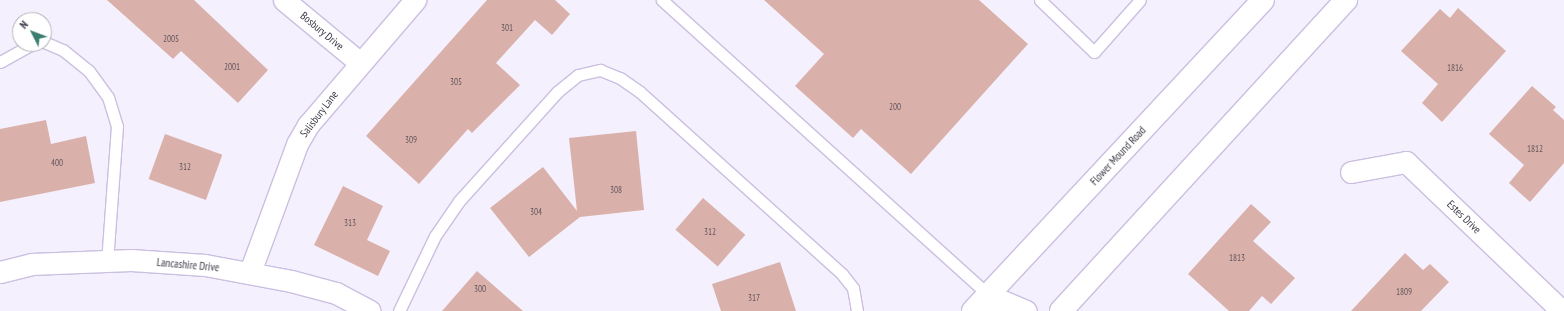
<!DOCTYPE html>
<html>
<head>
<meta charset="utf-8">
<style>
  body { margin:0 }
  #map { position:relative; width:1564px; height:311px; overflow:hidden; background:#f4f0fe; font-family:"PT Sans Narrow",sans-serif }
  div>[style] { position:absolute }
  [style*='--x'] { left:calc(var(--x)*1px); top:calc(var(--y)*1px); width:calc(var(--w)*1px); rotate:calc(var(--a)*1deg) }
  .building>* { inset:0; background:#dab1aa; transform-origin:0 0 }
  .roads { filter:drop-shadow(1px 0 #cbbfe1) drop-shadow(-1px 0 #cbbfe1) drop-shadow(0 1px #cbbfe1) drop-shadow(0 -1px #cbbfe1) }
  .service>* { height:11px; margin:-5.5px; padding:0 5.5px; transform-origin:5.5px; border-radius:5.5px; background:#fff }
  .minor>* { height:21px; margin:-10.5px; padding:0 10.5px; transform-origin:10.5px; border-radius:10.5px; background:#fff }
  .primary>* { height:22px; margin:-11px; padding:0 11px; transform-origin:11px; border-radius:11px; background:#fff }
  span { translate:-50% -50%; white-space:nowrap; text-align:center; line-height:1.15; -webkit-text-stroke:3.5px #fff; paint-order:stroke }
  .number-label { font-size:9px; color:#63555e }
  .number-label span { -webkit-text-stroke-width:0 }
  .street-label { font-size:11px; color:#3b3644 }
  .north { position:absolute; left:12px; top:12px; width:40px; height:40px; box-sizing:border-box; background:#fff; border:1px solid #b1afb4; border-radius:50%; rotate:312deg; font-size:11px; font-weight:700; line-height:16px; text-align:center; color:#3b3644 }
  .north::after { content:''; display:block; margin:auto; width:14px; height:18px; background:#3a7e72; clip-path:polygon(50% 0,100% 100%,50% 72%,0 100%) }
</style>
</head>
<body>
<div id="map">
  <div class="building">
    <i style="clip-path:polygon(107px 0,194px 0,268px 70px,238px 103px,181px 51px,173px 59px)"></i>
    <i style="clip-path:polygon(487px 0,555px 0,570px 14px,552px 35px,535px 20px,496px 63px,520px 85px,472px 133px,468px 129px,419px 184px,366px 136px)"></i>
    <i style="clip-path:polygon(764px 0,979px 0,1028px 44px,911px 174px,861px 129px,853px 138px,795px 86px,824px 54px)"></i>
    <i style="clip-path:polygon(1458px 8px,1506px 51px,1442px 122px,1422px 103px,1438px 84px,1401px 51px,1440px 9px,1450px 18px)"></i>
    <i style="clip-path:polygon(1532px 86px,1556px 107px,1553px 110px,1564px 120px,1564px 163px,1530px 202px,1509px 183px,1524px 165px,1489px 134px)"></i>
    <i style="clip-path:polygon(46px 120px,51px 144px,86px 136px,95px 183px,0 202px,0 129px)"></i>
    <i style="clip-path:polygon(636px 131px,644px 210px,580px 217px,529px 257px,490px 208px,543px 167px,577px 211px,569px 138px)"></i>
    <i style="left:165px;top:134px;width:61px;height:48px;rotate:20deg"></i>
    <i style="clip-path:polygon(343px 186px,383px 206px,367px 240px,390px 251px,378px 276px,314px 245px)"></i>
    <i style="left:703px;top:198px;width:56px;height:42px;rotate:41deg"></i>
    <i style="clip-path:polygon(1251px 204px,1271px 222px,1253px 241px,1295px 278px,1271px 304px,1262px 296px,1249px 311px,1229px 311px,1188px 274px)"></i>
    <i style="clip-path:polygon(1405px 253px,1423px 270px,1430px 264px,1449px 282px,1421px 311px,1351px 311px)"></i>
    <i style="clip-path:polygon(780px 262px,796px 311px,721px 311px,712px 284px)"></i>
    <i style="clip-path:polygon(477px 271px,523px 311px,442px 311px)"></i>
  </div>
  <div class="roads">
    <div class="service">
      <i style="--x:662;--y:0;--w:440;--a:42.1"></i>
      <i style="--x:1040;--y:0;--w:75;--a:43.9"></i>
      <i style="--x:1094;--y:52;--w:69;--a:-48.5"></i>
      <i style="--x:44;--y:42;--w:21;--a:23"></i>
      <i style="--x:63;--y:50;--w:33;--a:39"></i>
      <i style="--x:89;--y:71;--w:32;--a:54"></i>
      <i style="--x:108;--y:97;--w:30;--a:73"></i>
      <i style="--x:117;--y:126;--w:135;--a:94.2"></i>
      <i style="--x:0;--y:62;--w:37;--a:-29"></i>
      <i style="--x:399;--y:311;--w:83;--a:-64.4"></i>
      <i style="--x:435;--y:236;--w:42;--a:-55.6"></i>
      <i style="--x:459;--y:201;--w:147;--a:-48"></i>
      <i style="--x:557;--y:92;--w:27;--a:-39"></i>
      <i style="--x:578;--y:75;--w:23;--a:-13"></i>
      <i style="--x:600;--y:70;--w:22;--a:22"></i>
      <i style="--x:620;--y:78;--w:24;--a:35"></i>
      <i style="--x:640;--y:92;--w:272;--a:42"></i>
      <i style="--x:842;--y:274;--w:18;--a:52"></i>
      <i style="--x:853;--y:288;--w:23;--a:80"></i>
    </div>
    <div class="minor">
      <i style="--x:284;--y:0;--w:97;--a:39.6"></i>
      <i style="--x:1351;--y:172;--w:56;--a:-10.3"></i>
      <i style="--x:1406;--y:162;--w:216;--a:43.7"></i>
      <i style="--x:0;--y:272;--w:32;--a:-14"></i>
      <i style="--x:31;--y:264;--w:100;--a:-2.3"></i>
      <i style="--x:131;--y:260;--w:74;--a:3.9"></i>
      <i style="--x:205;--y:265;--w:87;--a:10.5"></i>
      <i style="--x:291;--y:281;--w:47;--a:14.9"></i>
      <i style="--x:336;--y:293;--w:38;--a:28"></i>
      <i style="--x:250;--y:272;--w:136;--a:-69.8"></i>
      <i style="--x:297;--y:144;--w:22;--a:-60"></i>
      <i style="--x:308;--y:125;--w:165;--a:-49.4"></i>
      <i style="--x:995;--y:311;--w:17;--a:-114"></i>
      <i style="--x:988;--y:295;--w:41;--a:22.8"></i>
    </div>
    <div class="primary">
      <i style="--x:973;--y:311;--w:425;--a:-47"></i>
      <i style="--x:1061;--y:311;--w:422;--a:-47.5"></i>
    </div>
  </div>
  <div class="number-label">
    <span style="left:507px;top:28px">301</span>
    <span style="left:171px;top:39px">2005</span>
    <span style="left:232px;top:67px">2001</span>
    <span style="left:1455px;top:68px">1816</span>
    <span style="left:456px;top:82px">305</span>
    <span style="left:895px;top:107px">200</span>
    <span style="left:411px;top:140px">309</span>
    <span style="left:1535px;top:149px">1812</span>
    <span style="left:57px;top:163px">400</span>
    <span style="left:185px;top:167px">312</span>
    <span style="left:616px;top:190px">308</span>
    <span style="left:536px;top:212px">304</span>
    <span style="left:350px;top:223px">313</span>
    <span style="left:710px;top:232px">312</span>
    <span style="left:1237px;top:258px">1813</span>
    <span style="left:480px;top:289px">300</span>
    <span style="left:1404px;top:292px">1809</span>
    <span style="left:754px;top:298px">317</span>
  </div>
  <div class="street-label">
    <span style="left:322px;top:31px;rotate:40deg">Bosbury Drive</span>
    <span style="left:319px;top:114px;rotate:-53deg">Salisbury Lane</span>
    <span style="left:1118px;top:156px;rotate:-47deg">Flower Mound Road</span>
    <span style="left:1464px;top:217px;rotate:44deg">Estes Drive</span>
    <span style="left:188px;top:265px;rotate:5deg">Lancashire Drive</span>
  </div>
  <div class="north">N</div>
</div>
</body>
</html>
